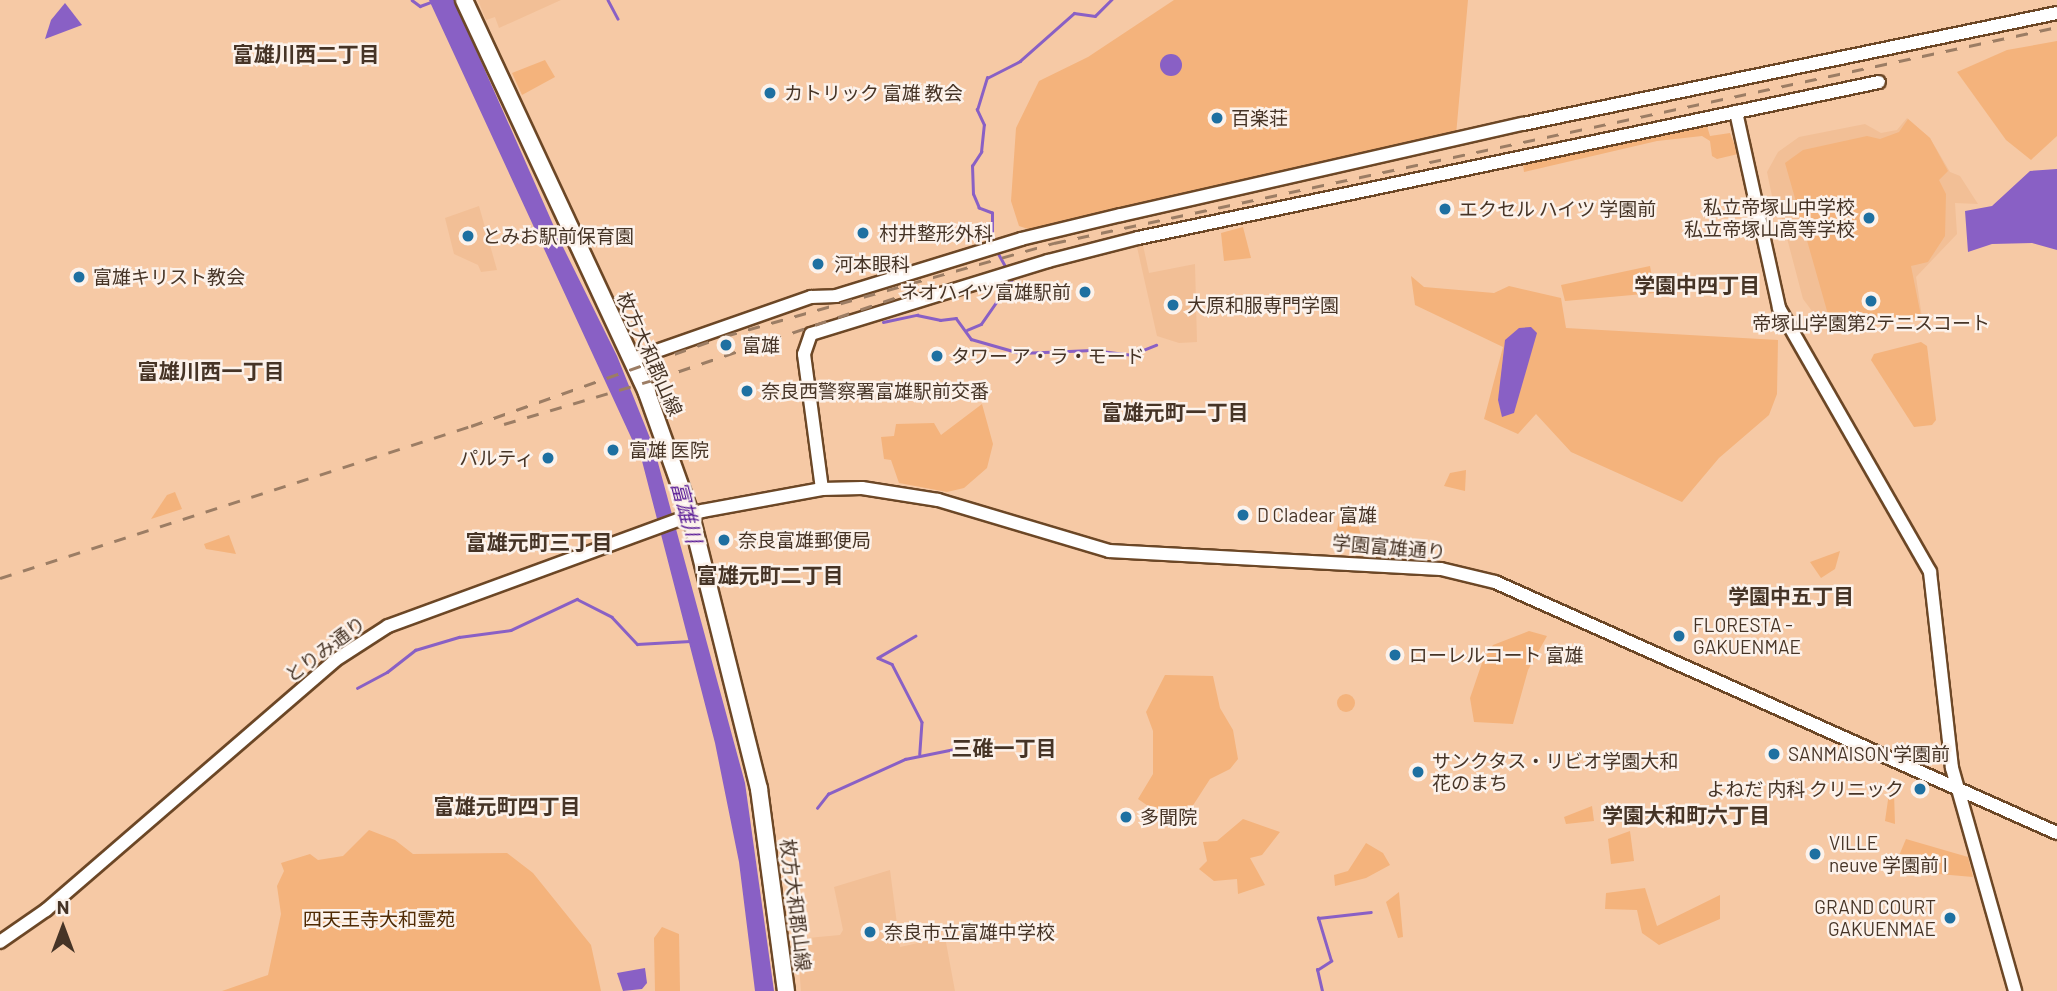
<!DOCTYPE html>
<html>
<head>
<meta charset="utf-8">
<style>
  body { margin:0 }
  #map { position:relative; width:2057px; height:991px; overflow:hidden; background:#f6c9a5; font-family:Barlow,"Noto Sans JP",sans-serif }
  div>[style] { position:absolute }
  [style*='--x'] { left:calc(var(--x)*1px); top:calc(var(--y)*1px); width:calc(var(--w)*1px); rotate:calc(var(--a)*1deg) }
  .built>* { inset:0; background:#f2bf96 }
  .green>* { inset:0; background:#f4b37c }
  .round { border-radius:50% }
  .water>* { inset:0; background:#8960c5 }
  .stream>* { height:2.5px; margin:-1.25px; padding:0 1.25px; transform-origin:1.25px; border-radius:1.25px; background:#8960c5 }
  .roads { filter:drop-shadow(2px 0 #6c4726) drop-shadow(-2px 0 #6c4726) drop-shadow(0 2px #6c4726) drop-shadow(0 -2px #6c4726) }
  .minor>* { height:12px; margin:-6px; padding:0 6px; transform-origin:6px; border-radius:6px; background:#fff }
  .major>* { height:16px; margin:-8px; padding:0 8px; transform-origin:8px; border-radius:8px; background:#fff }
  .rail>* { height:2.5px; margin-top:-1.25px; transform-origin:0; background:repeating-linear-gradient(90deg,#9c7d64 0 12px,transparent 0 24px) }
  .dots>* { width:19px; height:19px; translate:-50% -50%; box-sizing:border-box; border:4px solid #fcf2eb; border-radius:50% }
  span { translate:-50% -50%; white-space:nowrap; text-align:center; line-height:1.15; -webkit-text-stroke:5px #fcf2eb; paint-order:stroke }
  .poi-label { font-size:19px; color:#463426 }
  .left { translate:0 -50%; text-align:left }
  .right { translate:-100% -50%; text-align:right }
  .street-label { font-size:19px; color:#463426 }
  .park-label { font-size:19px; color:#502b04 }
  .neighbourhood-label { font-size:21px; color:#463426; font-weight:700 }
  .water-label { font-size:21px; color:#581995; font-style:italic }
  .north { position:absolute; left:28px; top:893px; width:70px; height:70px; -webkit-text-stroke:5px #fcf2eb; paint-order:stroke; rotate:0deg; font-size:19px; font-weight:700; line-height:28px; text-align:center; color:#463426 }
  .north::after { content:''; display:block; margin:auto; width:24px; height:32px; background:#463426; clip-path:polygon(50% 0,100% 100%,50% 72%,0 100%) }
</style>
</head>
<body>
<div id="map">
  <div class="built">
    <i style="clip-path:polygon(478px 0,561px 0,499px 28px,495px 17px,486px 20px)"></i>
    <i style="clip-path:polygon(1907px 118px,1930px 138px,1950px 172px,1960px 176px,1978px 204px,1955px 203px,1957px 234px,1916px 277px,1922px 317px,1830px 335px,1803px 299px,1778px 204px,1764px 208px,1764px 204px,1773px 201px,1767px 172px,1778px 152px,1799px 137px,1865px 124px,1881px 133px,1897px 130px)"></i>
    <i style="clip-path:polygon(479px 206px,497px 270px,481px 272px,478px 265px,454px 254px,445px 218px)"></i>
    <i style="clip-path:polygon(1143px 245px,1149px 273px,1195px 264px,1197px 342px,1179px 343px,1157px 336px,1137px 247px)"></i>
    <i style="clip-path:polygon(890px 870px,900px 947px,945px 937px,955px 991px,801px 991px,797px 939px,840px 935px,843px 930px,834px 887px)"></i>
  </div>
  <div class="green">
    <i style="clip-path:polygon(1174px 0,1468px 0,1456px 135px,1034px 231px,1019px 226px,1011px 201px,1016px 128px,1039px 81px,1088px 57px)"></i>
    <i style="clip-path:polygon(2057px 41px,2057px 136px,2031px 160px,2006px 140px,1957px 72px,2007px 50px)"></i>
    <i style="clip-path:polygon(545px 60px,555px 77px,522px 95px,512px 73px)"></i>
    <i style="clip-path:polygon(1908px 119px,1930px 138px,1948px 171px,1939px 180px,1946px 194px,1945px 236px,1928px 262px,1911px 266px,1921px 316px,1833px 332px,1785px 163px,1803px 150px,1867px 136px,1880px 139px,1899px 132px)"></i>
    <i style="clip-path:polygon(1707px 126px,1710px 136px,1730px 133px,1738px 154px,1717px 159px,1712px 156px,1710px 141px,1702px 136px,1657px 141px,1524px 172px,1523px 165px)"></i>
    <i style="clip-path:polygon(1243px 227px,1251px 258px,1224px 261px,1221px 233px)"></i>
    <i style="clip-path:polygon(1650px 266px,1655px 293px,1565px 301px,1561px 285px)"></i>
    <i style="clip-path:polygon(1411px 276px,1424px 287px,1494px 293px,1509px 286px,1561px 298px,1566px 328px,1778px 340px,1777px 394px,1769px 415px,1719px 458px,1682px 502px,1571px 452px,1536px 414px,1518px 434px,1484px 419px,1503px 347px,1415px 305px)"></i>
    <i style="clip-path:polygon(1921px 342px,1927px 346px,1936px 420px,1932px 425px,1914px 427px,1871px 360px,1874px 354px)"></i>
    <i style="clip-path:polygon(982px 404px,993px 444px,987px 468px,964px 488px,947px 492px,899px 483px,891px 460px,884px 459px,881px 437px,894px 436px,896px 424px,934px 423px,941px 435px)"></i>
    <i style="clip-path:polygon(1466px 470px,1465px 491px,1444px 486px,1450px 473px)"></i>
    <i style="clip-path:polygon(175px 492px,182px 509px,151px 519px,167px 495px)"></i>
    <i style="clip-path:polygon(1353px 509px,1363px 542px,1340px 545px,1335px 540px,1341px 511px)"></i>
    <i style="clip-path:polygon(229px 535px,236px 554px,206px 549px,204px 544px)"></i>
    <i style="clip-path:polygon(1840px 551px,1835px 569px,1821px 578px,1810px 562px)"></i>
    <i style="clip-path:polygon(1529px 631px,1547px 636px,1528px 670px,1513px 724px,1474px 722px,1470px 698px,1483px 660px,1493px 645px)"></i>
    <i style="clip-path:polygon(1165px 675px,1213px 676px,1220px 708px,1233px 730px,1238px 759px,1230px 769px,1210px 779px,1190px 810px,1167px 819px,1138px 799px,1153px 774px,1153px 731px,1146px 712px)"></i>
    <i class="round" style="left:1337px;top:694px;width:18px;height:18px"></i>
    <i style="clip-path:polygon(1889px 793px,1894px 793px,1895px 824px,1885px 821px)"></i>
    <i style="clip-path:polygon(1592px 806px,1594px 821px,1566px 824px,1564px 817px)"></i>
    <i style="clip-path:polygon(1243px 819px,1280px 832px,1262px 855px,1250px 858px,1265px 885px,1238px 894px,1237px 879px,1214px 881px,1199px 869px,1207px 861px,1203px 842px,1217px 841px)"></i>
    <i style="clip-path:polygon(369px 830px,395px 840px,413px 854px,507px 853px,533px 873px,591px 945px,601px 991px,222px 991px,268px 975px,281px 914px,277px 886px,284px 871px,281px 863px,310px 854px,318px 860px,343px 856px)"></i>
    <i style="clip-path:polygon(1630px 831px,1634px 861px,1611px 864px,1608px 839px)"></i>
    <i style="clip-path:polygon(1906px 839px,1968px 857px,1973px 877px,1893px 870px)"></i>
    <i style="clip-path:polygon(1366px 843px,1383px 853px,1390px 865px,1366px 878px,1335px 886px,1334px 875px,1348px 871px)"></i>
    <i style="clip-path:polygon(1645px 888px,1657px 926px,1720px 895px,1720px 919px,1659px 945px,1642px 933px,1637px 910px,1605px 909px,1606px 893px)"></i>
    <i style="clip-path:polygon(1399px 892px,1403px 937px,1398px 938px,1386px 902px)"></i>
    <i style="clip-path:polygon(662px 927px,679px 934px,680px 991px,655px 991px,654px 938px)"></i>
  </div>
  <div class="water">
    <i style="clip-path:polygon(429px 0,454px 0,563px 247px,617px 356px,654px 448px,745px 783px,774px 991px,755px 991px,739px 862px,715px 743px,642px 461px)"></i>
    <i style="clip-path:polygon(65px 3px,82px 25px,45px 39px,51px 20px)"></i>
    <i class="round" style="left:1160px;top:54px;width:22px;height:22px"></i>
    <i style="clip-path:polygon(2057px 169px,2057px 250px,2032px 243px,1992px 244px,1968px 252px,1965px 211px,1992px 206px,2030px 171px)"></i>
    <i style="clip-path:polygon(1519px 328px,1531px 327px,1537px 333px,1514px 413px,1502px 417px,1498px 400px,1505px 340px)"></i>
    <i style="clip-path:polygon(645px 968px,647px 983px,642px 989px,623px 991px,617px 973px)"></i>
  </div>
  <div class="stream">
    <i style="--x:412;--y:0;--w:10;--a:37"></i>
    <i style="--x:420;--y:6;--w:12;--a:-20"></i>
    <i style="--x:608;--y:0;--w:21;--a:62"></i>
    <i style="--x:992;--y:242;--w:29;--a:-90"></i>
    <i style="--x:992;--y:213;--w:14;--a:-159"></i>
    <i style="--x:979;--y:208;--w:15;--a:-113"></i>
    <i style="--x:973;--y:194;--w:28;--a:-92"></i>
    <i style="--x:972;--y:166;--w:17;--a:-57"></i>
    <i style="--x:981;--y:152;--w:27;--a:-84"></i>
    <i style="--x:984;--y:125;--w:17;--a:-115"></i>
    <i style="--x:977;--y:110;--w:34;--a:-73"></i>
    <i style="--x:987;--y:78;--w:37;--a:-27"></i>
    <i style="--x:1020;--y:61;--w:72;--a:-41.6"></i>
    <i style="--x:1074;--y:13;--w:21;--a:8"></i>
    <i style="--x:1095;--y:16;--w:23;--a:-45"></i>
    <i style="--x:997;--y:251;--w:21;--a:61"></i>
    <i style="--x:883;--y:322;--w:35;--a:-12"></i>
    <i style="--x:917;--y:315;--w:24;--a:12"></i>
    <i style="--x:940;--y:320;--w:16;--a:-7"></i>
    <i style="--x:956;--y:318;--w:26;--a:54"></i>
    <i style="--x:971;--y:339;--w:51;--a:15.9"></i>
    <i style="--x:1020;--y:353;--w:72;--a:-2.4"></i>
    <i style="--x:1092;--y:350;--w:39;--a:7"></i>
    <i style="--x:1131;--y:355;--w:27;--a:-22"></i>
    <i style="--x:967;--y:330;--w:15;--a:-23"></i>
    <i style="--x:981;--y:324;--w:56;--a:-55.2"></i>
    <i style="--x:916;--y:636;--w:44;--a:149.9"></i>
    <i style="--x:878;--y:658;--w:15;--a:23"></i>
    <i style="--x:892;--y:664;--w:65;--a:62.7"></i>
    <i style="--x:922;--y:722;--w:32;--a:94"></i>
    <i style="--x:357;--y:688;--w:34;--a:-28"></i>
    <i style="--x:387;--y:672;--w:36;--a:-38"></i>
    <i style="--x:415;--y:650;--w:46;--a:-16.5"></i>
    <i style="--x:459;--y:637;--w:52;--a:-7.7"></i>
    <i style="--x:511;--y:630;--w:73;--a:-25.2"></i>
    <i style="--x:577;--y:599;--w:39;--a:27"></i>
    <i style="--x:612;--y:617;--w:37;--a:47"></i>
    <i style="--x:637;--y:644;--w:53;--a:-3.2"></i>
    <i style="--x:817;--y:808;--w:18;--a:-52"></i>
    <i style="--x:828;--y:794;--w:85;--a:-24.4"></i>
    <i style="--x:905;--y:759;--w:60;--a:-11.5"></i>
    <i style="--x:1322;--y:991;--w:22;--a:-103"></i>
    <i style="--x:1317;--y:970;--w:17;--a:-33"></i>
    <i style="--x:1331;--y:961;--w:45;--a:-106.8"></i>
    <i style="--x:1318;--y:918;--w:53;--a:-6.5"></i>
  </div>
  <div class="roads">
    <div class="minor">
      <i style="--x:1736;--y:112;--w:201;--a:77.6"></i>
      <i style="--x:1779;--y:308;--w:304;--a:60.2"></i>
      <i style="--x:1930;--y:572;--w:197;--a:83.6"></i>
      <i style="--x:1952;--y:768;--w:232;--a:74.2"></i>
      <i style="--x:631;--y:360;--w:191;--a:-19.3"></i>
      <i style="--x:811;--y:297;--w:25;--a:-2"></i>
      <i style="--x:836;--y:296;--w:194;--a:-17.1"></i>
      <i style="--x:1021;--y:239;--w:103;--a:-13.5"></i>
      <i style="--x:1121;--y:215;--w:412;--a:-12.8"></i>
      <i style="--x:1523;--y:124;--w:545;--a:-11.74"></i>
      <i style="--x:822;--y:489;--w:136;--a:-97.6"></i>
      <i style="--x:804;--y:354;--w:21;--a:-71"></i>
      <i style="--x:811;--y:334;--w:248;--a:-17.1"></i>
      <i style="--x:1048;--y:261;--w:93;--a:-14.3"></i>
      <i style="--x:1138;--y:238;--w:757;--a:-11.89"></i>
      <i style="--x:0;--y:942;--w:56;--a:-34.8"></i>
      <i style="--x:46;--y:910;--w:381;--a:-40.8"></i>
      <i style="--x:334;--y:661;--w:64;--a:-32.9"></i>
      <i style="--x:388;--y:626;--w:334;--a:-20.1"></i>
      <i style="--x:702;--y:511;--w:122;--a:-10.4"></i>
      <i style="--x:822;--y:489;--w:40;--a:-1.4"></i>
      <i style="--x:862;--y:488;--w:77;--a:9"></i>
      <i style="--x:938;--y:500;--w:178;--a:16.6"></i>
      <i style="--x:1109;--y:551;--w:332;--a:3.1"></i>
      <i style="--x:1441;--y:569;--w:56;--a:13.5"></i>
      <i style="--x:1495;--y:582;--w:616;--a:24.07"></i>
    </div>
    <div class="major">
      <i style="--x:464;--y:0;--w:434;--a:65"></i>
      <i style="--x:647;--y:393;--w:131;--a:70.3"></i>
      <i style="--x:691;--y:516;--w:281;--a:76"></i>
      <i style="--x:759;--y:789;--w:204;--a:82.4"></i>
    </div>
  </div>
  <div class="rail">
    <i style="--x:504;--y:424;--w:159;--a:-16.5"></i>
    <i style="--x:656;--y:379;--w:255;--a:-18.8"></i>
    <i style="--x:0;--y:578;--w:495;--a:-17.9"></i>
    <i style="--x:471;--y:426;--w:269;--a:-19.5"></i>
    <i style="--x:725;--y:336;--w:342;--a:-15.8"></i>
    <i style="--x:1054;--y:243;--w:1026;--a:-12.15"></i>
  </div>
  <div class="dots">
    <i style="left:770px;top:93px;background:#1e70a1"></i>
    <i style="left:1217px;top:118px;background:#1e70a1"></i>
    <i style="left:1445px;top:209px;background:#1e70a1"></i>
    <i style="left:1869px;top:218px;background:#1e70a1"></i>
    <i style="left:863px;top:233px;background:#1e70a1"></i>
    <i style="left:468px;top:236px;background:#1e70a1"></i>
    <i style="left:818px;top:264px;background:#1e70a1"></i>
    <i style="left:79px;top:277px;background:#1e70a1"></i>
    <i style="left:1085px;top:292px;background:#1e70a1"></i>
    <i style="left:1871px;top:301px;background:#1e70a1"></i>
    <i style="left:1173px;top:305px;background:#1e70a1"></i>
    <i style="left:726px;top:345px;background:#1e70a1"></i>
    <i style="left:937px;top:356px;background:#1e70a1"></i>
    <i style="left:747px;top:391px;background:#1e70a1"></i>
    <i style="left:613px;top:450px;background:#1e70a1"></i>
    <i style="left:548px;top:458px;background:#1e70a1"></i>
    <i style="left:1243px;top:515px;background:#1e70a1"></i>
    <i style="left:724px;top:540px;background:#1e70a1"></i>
    <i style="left:1679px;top:636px;background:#1e70a1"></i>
    <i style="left:1395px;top:655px;background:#1e70a1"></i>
    <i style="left:1774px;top:754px;background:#1e70a1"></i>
    <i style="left:1418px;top:772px;background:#1e70a1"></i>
    <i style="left:1920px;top:789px;background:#1e70a1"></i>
    <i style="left:1126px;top:817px;background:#1e70a1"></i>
    <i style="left:1815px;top:854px;background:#1e70a1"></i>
    <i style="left:1950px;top:918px;background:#1e70a1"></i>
    <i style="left:870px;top:932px;background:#1e70a1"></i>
  </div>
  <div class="poi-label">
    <span class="left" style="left:784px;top:93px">カトリック 富雄 教会</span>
    <span class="left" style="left:1231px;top:118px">百楽荘</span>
    <span class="right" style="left:1855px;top:218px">私立帝塚山中学校<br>私立帝塚山高等学校</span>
    <span class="left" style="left:1459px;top:209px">エクセル ハイツ 学園前</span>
    <span class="left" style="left:879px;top:233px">村井整形外科</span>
    <span class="left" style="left:482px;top:236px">とみお駅前保育園</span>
    <span class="left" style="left:834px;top:264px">河本眼科</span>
    <span class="left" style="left:93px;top:277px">富雄キリスト教会</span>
    <span class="right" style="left:1071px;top:292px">ネオハイツ富雄駅前</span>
    <span class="left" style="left:1187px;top:305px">大原和服専門学園</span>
    <span style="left:1871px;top:323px">帝塚山学園第2テニスコート</span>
    <span class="left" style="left:742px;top:345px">富雄</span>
    <span class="left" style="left:951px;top:356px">タワー ア・ラ・モード</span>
    <span class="left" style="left:761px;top:391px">奈良西警察署富雄駅前交番</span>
    <span class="left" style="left:629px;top:450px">富雄 医院</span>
    <span class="right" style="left:534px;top:458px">パルティ</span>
    <span class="left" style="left:1257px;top:515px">D Cladear 富雄</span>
    <span class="left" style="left:738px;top:540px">奈良富雄郵便局</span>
    <span class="left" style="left:1693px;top:636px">FLORESTA -<br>GAKUENMAE</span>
    <span class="left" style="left:1409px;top:655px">ローレルコート 富雄</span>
    <span class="left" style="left:1788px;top:754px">SANMAISON 学園前</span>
    <span class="left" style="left:1432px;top:772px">サンクタス・リビオ学園大和<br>花のまち</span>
    <span class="right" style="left:1904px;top:789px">よねだ 内科 クリニック</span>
    <span class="left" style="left:1140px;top:817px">多聞院</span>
    <span class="left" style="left:1829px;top:854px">VILLE<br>neuve 学園前 I</span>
    <span class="right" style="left:1936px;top:918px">GRAND COURT<br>GAKUENMAE</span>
    <span class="left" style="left:884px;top:932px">奈良市立富雄中学校</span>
  </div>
  <div class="street-label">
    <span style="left:650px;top:354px;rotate:66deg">枚方大和郡山線</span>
    <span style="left:1389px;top:547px;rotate:5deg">学園富雄通り</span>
    <span style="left:325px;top:649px;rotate:-37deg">とりみ通り</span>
    <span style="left:796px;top:905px;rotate:83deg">枚方大和郡山線</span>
  </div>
  <div class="park-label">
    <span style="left:379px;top:919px">四天王寺大和霊苑</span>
  </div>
  <div class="neighbourhood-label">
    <span style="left:306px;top:54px">富雄川西二丁目</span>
    <span style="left:1697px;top:285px">学園中四丁目</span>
    <span style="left:211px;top:371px">富雄川西一丁目</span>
    <span style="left:1175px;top:412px">富雄元町一丁目</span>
    <span style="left:539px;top:542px">富雄元町三丁目</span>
    <span style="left:770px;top:575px">富雄元町二丁目</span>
    <span style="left:1791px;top:596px">学園中五丁目</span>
    <span style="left:1004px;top:748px">三碓一丁目</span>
    <span style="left:507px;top:806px">富雄元町四丁目</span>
    <span style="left:1686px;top:815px">学園大和町六丁目</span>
  </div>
  <div class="water-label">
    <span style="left:687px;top:512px;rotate:75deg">富雄川</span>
  </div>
  <div class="north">N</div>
</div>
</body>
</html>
